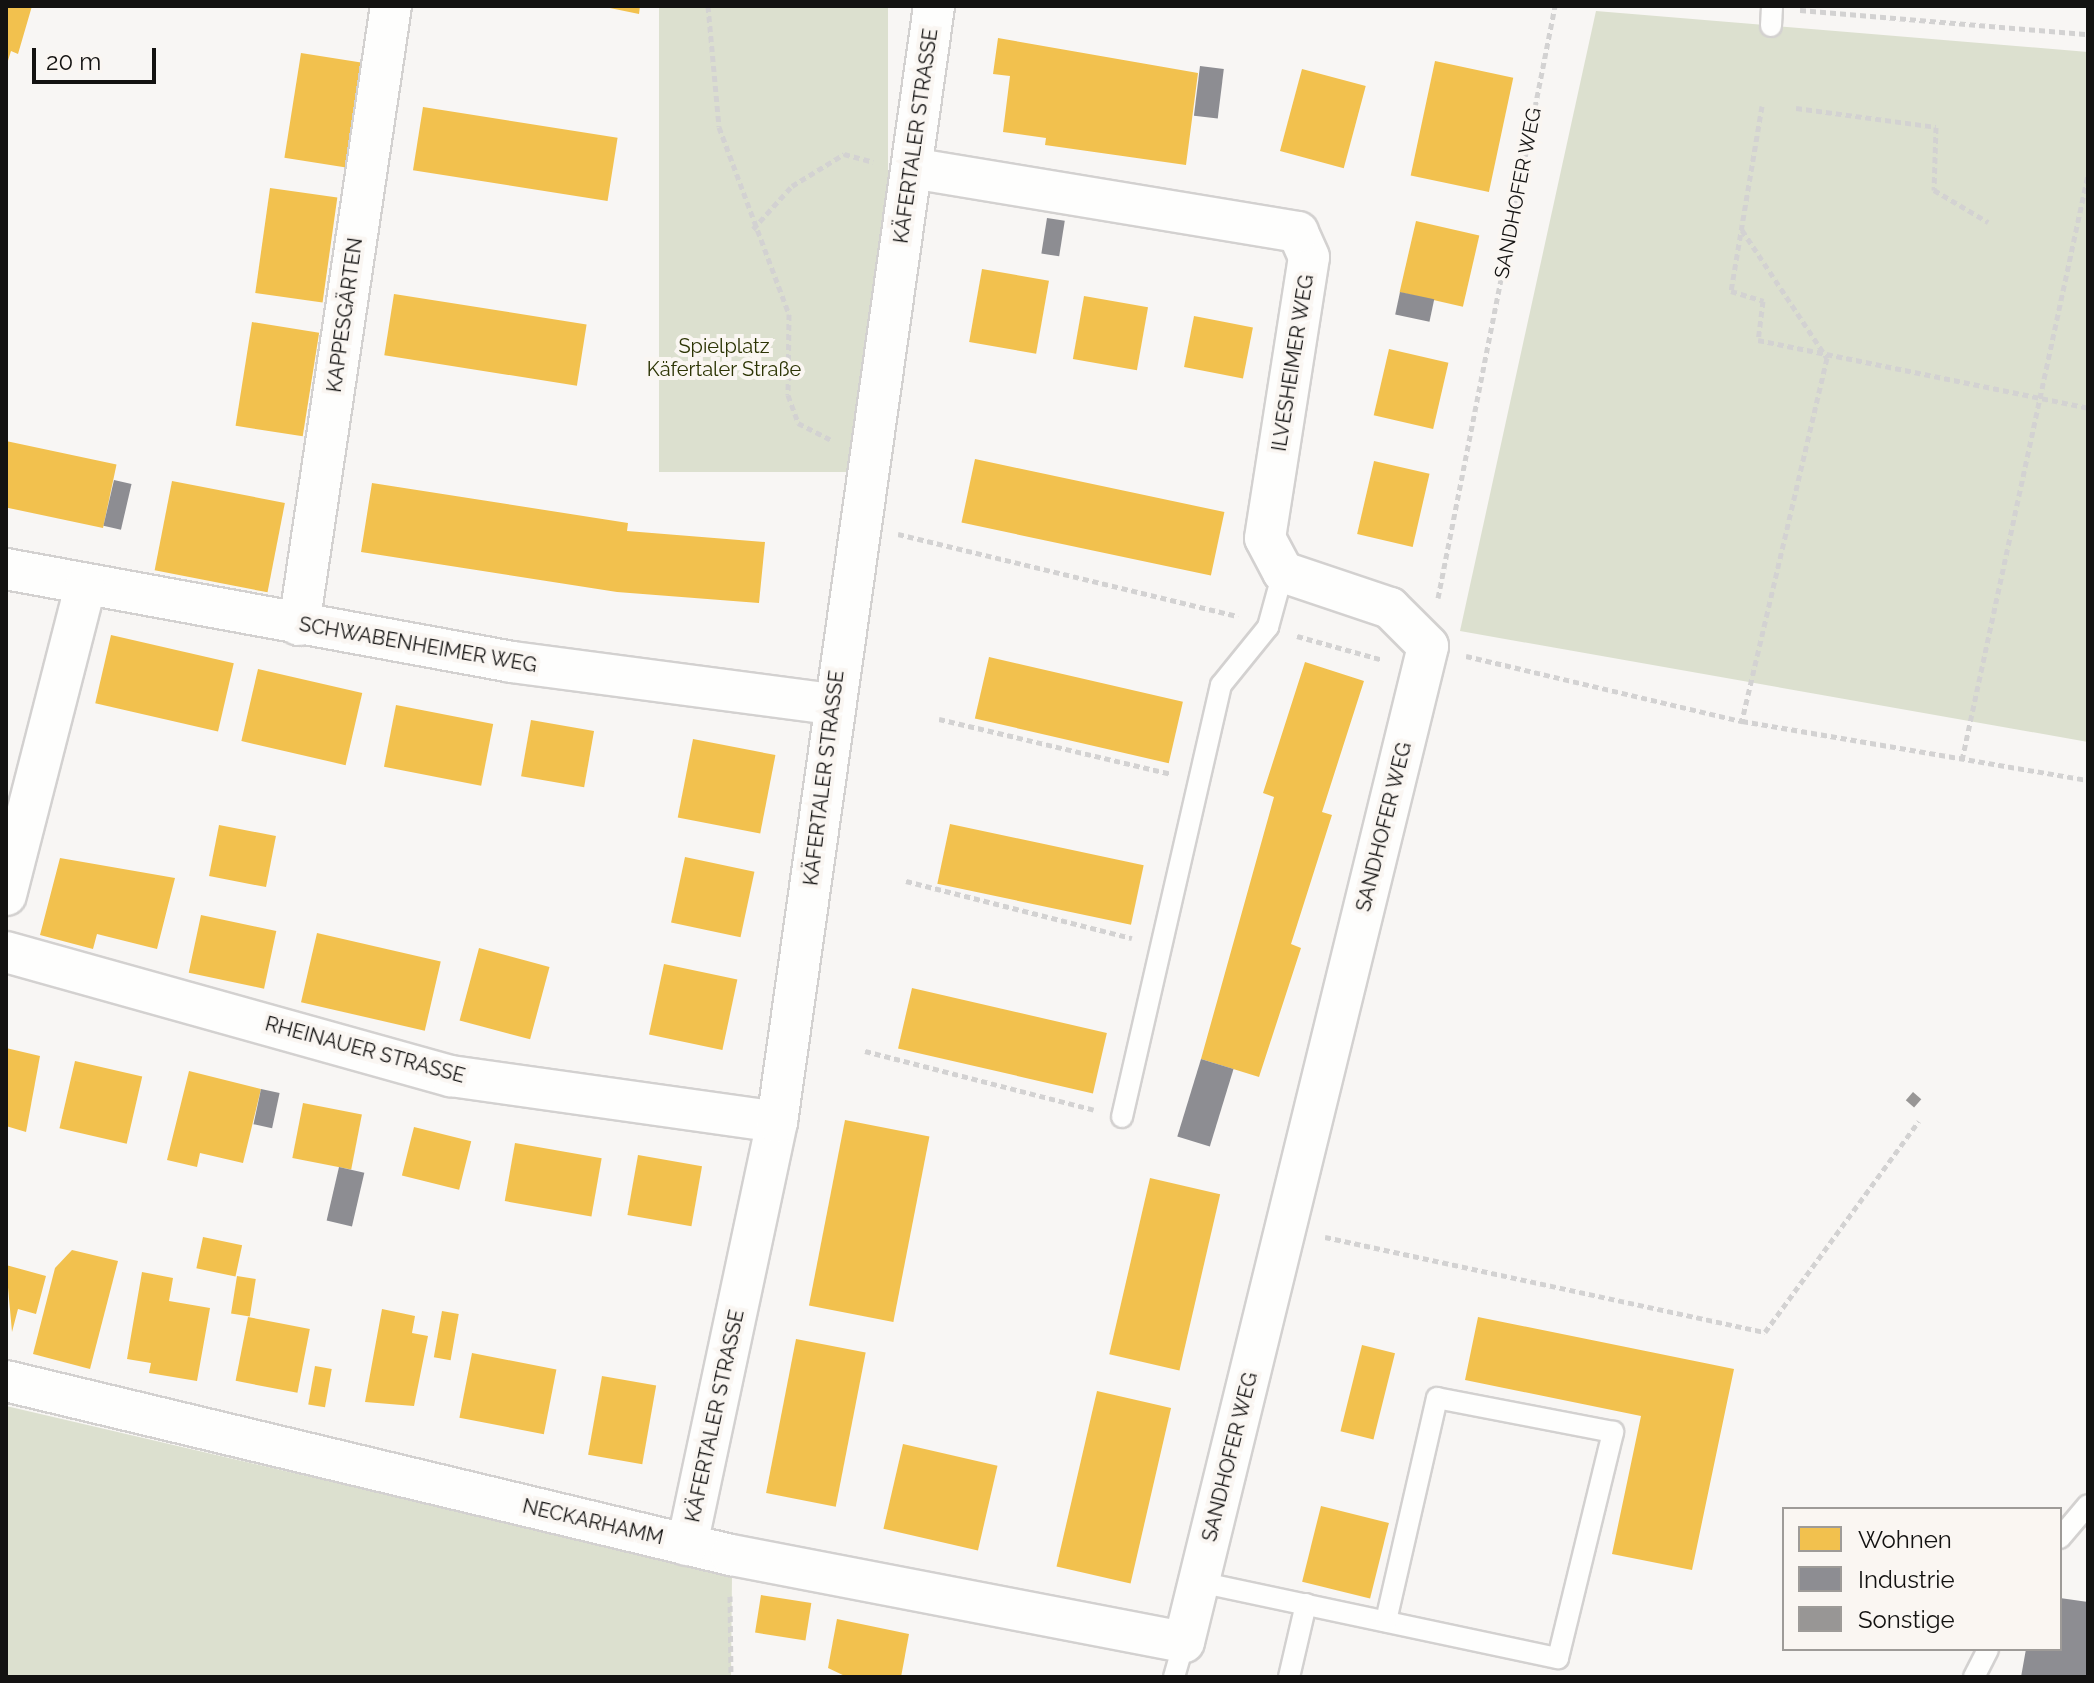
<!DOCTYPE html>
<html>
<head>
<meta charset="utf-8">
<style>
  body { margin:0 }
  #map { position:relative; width:2094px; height:1683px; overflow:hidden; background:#f8f6f4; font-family:Raleway,sans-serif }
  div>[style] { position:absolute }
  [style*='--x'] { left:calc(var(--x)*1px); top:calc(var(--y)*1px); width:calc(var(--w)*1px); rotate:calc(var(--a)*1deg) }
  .green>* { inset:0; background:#dce0cf; transform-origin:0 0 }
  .homes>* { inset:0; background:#f2c14e; transform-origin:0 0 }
  .industry>* { inset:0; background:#8d8d92; transform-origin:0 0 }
  .building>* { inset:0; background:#989695; transform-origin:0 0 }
  .path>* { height:5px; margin-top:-2.5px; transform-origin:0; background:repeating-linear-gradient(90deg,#d3d2d2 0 6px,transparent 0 10px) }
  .roads { filter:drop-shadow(2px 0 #d3d1d0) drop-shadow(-2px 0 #d3d1d0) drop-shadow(0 2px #d3d1d0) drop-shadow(0 -2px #d3d1d0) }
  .lane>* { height:20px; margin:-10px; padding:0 10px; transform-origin:10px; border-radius:10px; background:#fefefd }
  .street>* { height:40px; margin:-20px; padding:0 20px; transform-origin:20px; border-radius:20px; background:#fefefd }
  span { translate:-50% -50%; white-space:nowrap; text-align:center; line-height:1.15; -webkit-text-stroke:8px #faf6f2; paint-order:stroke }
  .street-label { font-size:20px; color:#131211 }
  .park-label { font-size:20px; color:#2c3404 }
  .frame { position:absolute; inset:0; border:8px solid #131211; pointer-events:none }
  .legend { position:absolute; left:1782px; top:1507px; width:280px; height:144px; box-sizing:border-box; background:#faf6f2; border:2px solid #9e9b98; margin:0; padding:10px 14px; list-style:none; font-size:24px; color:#131211 }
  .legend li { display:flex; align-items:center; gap:16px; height:40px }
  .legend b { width:40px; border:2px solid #9e9b98 }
  .scale { position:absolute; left:32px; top:48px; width:124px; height:36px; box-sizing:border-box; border:4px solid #131211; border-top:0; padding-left:10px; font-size:24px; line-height:28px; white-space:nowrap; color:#131211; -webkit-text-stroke:6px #faf6f2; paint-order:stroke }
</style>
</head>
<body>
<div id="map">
  <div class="green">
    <i style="left:659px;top:6px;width:229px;height:466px"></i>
    <i style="clip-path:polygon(1596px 11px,2088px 52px,2088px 742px,1460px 631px)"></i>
    <i style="clip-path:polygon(6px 1406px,732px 1575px,731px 1677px,6px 1677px)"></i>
  </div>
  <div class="homes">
    <i style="clip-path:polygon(6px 6px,32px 6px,18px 54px,11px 51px,7px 64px)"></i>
    <i style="clip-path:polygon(600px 6px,640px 6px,639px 14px)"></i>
    <i style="clip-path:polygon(998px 38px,1198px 73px,1186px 165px,1045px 145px,1046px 138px,1003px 132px,1010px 76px,993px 74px)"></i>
    <i style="left:301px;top:53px;width:64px;height:106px;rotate:9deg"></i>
    <i style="left:1435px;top:61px;width:80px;height:117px;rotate:12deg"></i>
    <i style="left:1302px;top:69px;width:66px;height:85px;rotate:15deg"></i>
    <i style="left:423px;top:107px;width:197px;height:64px;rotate:9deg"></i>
    <i style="left:270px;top:188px;width:68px;height:106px;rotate:8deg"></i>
    <i style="left:1416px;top:221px;width:65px;height:73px;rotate:13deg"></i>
    <i style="left:982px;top:269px;width:68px;height:74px;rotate:10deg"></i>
    <i style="left:394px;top:294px;width:195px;height:62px;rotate:9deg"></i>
    <i style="left:1084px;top:296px;width:65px;height:64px;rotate:10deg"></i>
    <i style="left:1194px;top:316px;width:60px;height:52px;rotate:11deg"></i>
    <i style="left:252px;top:322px;width:68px;height:105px;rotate:9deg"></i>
    <i style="left:1389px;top:349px;width:61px;height:68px;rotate:13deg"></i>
    <i style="left:6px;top:441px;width:113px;height:65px;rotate:12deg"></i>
    <i style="left:975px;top:459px;width:255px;height:65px;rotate:12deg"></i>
    <i style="left:1374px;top:461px;width:57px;height:75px;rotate:13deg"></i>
    <i style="left:172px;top:481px;width:115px;height:91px;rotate:11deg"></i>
    <i style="clip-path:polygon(372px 483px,628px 523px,627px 531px,765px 542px,759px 603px,617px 592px,361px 552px)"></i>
    <i style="left:111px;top:635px;width:126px;height:70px;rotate:13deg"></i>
    <i style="left:989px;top:657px;width:199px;height:63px;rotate:13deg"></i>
    <i style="clip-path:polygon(1305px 662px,1364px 681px,1322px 812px,1332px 815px,1291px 944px,1301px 948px,1259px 1077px,1201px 1059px,1274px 797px,1263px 793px)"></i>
    <i style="left:258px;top:669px;width:107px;height:74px;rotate:13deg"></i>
    <i style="left:396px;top:705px;width:99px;height:63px;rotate:11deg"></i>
    <i style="left:531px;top:720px;width:64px;height:57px;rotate:10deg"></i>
    <i style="left:693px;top:739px;width:84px;height:80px;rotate:11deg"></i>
    <i style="left:950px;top:824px;width:198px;height:61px;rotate:12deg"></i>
    <i style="left:219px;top:825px;width:58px;height:52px;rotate:11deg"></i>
    <i style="left:685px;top:857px;width:71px;height:67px;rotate:12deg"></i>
    <i style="clip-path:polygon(60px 858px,175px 878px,157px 949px,97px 934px,93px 949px,40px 935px)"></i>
    <i style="left:201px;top:915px;width:77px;height:59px;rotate:12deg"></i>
    <i style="left:317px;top:933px;width:127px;height:71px;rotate:13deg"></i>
    <i style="left:479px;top:948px;width:73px;height:75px;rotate:15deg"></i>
    <i style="left:664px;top:964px;width:75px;height:72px;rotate:12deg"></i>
    <i style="left:912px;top:988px;width:200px;height:62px;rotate:13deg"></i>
    <i style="clip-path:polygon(6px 1048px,40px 1056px,26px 1132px,6px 1126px)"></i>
    <i style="left:75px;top:1061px;width:69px;height:69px;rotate:13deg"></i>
    <i style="clip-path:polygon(189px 1071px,261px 1089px,243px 1163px,200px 1153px,197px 1167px,167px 1160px)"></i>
    <i style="left:303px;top:1103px;width:60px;height:56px;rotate:11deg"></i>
    <i style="left:845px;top:1120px;width:86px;height:189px;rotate:11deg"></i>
    <i style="left:414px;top:1127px;width:59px;height:50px;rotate:14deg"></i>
    <i style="left:515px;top:1143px;width:88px;height:59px;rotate:10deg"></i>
    <i style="left:638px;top:1155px;width:65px;height:61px;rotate:10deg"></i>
    <i style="left:1150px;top:1178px;width:72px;height:181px;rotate:13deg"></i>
    <i style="left:203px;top:1237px;width:40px;height:32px;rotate:12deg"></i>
    <i style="clip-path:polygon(72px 1250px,118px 1261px,90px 1369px,33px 1354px,55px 1268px)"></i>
    <i style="clip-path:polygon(6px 1265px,46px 1276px,36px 1314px,18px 1309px,12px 1332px)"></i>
    <i style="clip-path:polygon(142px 1272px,173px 1278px,169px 1301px,210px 1308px,197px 1381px,149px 1373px,151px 1363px,127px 1359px)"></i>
    <i style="left:237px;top:1276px;width:19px;height:38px;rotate:9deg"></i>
    <i style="clip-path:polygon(382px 1309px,415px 1316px,412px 1333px,428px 1336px,414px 1406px,365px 1402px)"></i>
    <i style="left:442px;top:1311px;width:17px;height:47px;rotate:10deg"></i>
    <i style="left:248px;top:1317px;width:63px;height:65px;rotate:11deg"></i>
    <i style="clip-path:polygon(1478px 1317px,1734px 1369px,1692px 1570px,1612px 1554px,1641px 1416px,1465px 1380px)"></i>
    <i style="left:796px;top:1339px;width:71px;height:157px;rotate:11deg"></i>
    <i style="left:1362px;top:1345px;width:34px;height:89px;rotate:14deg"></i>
    <i style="left:472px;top:1353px;width:86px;height:66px;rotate:11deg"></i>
    <i style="left:315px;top:1366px;width:17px;height:39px;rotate:10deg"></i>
    <i style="left:602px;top:1376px;width:55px;height:80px;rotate:10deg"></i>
    <i style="left:1097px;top:1391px;width:76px;height:180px;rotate:13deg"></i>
    <i style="left:903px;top:1444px;width:97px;height:87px;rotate:13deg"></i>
    <i style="left:1321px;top:1506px;width:70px;height:78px;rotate:14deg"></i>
    <i style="left:761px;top:1595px;width:51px;height:38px;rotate:9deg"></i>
    <i style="clip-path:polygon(837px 1619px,909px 1634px,901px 1677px,847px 1677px,828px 1668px)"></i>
  </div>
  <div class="industry">
    <i style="left:1200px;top:66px;width:24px;height:50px;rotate:7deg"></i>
    <i style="left:1047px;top:218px;width:18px;height:36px;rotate:9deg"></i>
    <i style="left:1400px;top:292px;width:35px;height:23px;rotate:12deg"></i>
    <i style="left:114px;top:480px;width:18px;height:47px;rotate:13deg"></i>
    <i style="left:1201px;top:1059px;width:34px;height:81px;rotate:17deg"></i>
    <i style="left:261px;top:1089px;width:19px;height:36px;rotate:12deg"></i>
    <i style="left:339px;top:1167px;width:26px;height:55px;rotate:13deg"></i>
    <i style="clip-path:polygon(2060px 1598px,2088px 1602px,2088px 1677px,2021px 1677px,2026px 1649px,2060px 1649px)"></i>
  </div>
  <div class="building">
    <i style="left:1913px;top:1092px;width:11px;height:11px;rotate:41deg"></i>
  </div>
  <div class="path">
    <i style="--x:708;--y:6;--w:121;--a:84.8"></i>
    <i style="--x:719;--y:127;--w:200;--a:69.5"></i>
    <i style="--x:789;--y:314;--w:81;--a:90.7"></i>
    <i style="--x:788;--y:395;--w:30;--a:70"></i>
    <i style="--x:798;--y:423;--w:39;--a:27"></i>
    <i style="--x:1800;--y:10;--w:289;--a:4.8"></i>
    <i style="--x:1762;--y:106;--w:188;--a:99.5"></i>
    <i style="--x:1731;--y:291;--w:34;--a:17"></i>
    <i style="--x:1763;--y:301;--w:39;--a:97"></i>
    <i style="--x:1758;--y:340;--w:337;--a:11.6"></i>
    <i style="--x:1796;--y:108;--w:141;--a:7.7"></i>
    <i style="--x:1936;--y:127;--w:63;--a:91.8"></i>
    <i style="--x:1934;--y:190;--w:63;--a:30.7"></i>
    <i style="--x:753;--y:229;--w:58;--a:-47.8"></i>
    <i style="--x:792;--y:186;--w:61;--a:-31.6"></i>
    <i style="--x:844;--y:154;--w:30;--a:15"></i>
    <i style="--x:1742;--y:230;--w:154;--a:56.4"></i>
    <i style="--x:1827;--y:358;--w:373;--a:103.2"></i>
    <i style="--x:898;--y:534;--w:350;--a:13.6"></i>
    <i style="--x:1438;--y:598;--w:603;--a:-78.82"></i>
    <i style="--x:1297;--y:636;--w:89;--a:15.6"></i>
    <i style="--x:1466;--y:656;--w:284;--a:13.3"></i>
    <i style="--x:1742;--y:721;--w:351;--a:9.7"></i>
    <i style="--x:939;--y:719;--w:239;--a:13.3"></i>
    <i style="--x:1962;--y:760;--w:598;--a:-77.85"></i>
    <i style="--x:906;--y:881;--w:233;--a:14.2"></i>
    <i style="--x:865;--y:1051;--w:236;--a:14.4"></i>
    <i style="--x:1325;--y:1237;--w:450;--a:12.2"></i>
    <i style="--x:1765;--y:1332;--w:261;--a:-53.9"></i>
    <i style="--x:730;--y:1596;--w:81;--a:89.3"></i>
  </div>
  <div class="roads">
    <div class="lane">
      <i style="--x:1771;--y:26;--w:20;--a:-87"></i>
      <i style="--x:1122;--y:1117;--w:443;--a:-77.1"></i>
      <i style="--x:1221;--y:685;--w:75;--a:-51"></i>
      <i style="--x:1268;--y:627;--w:57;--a:-74.7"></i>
      <i style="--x:2060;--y:1538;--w:43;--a:-49.7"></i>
      <i style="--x:1199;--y:1582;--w:367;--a:12"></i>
      <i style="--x:1558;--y:1658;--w:233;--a:-76.3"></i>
      <i style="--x:1613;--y:1432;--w:179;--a:-169.1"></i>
      <i style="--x:1437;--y:1398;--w:229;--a:102.9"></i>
      <i style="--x:1174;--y:1677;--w:36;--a:-74"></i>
      <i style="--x:1289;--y:1677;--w:75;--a:-76.9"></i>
      <i style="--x:1974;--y:1677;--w:31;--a:-63"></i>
    </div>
    <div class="street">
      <i style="--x:6;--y:569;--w:514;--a:10.41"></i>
      <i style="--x:512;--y:662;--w:324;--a:7.5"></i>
      <i style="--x:299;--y:625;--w:626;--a:-81.55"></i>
      <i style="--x:6;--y:895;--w:317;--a:-75.6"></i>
      <i style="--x:6;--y:952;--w:462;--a:15.6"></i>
      <i style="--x:451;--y:1076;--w:329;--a:8"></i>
      <i style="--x:6;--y:1381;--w:746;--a:13.5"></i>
      <i style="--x:731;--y:1555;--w:461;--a:10.9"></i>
      <i style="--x:1184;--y:1642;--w:1025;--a:-76.23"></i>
      <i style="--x:1428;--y:646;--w:54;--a:-135"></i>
      <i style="--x:1390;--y:608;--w:113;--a:-161.4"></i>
      <i style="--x:1283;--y:572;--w:38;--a:-118"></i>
      <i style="--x:1265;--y:538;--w:284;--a:-81.1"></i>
      <i style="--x:1309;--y:257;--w:27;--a:-114"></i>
      <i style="--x:1298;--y:232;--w:391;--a:-170.6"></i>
      <i style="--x:687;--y:1545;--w:432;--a:-78"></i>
      <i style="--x:777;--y:1122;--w:1127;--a:-81.99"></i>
    </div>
  </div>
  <div class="street-label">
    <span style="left:916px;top:136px;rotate:-82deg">KÄFERTALER STRASSE</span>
    <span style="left:1518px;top:193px;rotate:-79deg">SANDHOFER WEG</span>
    <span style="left:345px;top:315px;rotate:-82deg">KAPPESGÄRTEN</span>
    <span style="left:1293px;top:363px;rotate:-81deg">ILVESHEIMER WEG</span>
    <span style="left:418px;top:645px;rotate:10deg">SCHWABENHEIMER WEG</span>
    <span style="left:824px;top:778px;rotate:-83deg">KÄFERTALER STRASSE</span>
    <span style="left:1384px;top:827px;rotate:-76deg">SANDHOFER WEG</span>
    <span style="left:365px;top:1050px;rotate:15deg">RHEINAUER STRASSE</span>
    <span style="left:715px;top:1416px;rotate:-78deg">KÄFERTALER STRASSE</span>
    <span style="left:1230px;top:1457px;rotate:-76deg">SANDHOFER WEG</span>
    <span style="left:593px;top:1522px;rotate:13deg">NECKARHAMM</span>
  </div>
  <div class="park-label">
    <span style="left:724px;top:358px">Spielplatz<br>Käfertaler Straße</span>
  </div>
  <div class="frame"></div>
  <ul class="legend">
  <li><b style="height:22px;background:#f2c14e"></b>Wohnen</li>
  <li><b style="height:22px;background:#8d8d92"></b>Industrie</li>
  <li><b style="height:22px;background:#989695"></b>Sonstige</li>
  </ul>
  <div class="scale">20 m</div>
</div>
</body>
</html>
